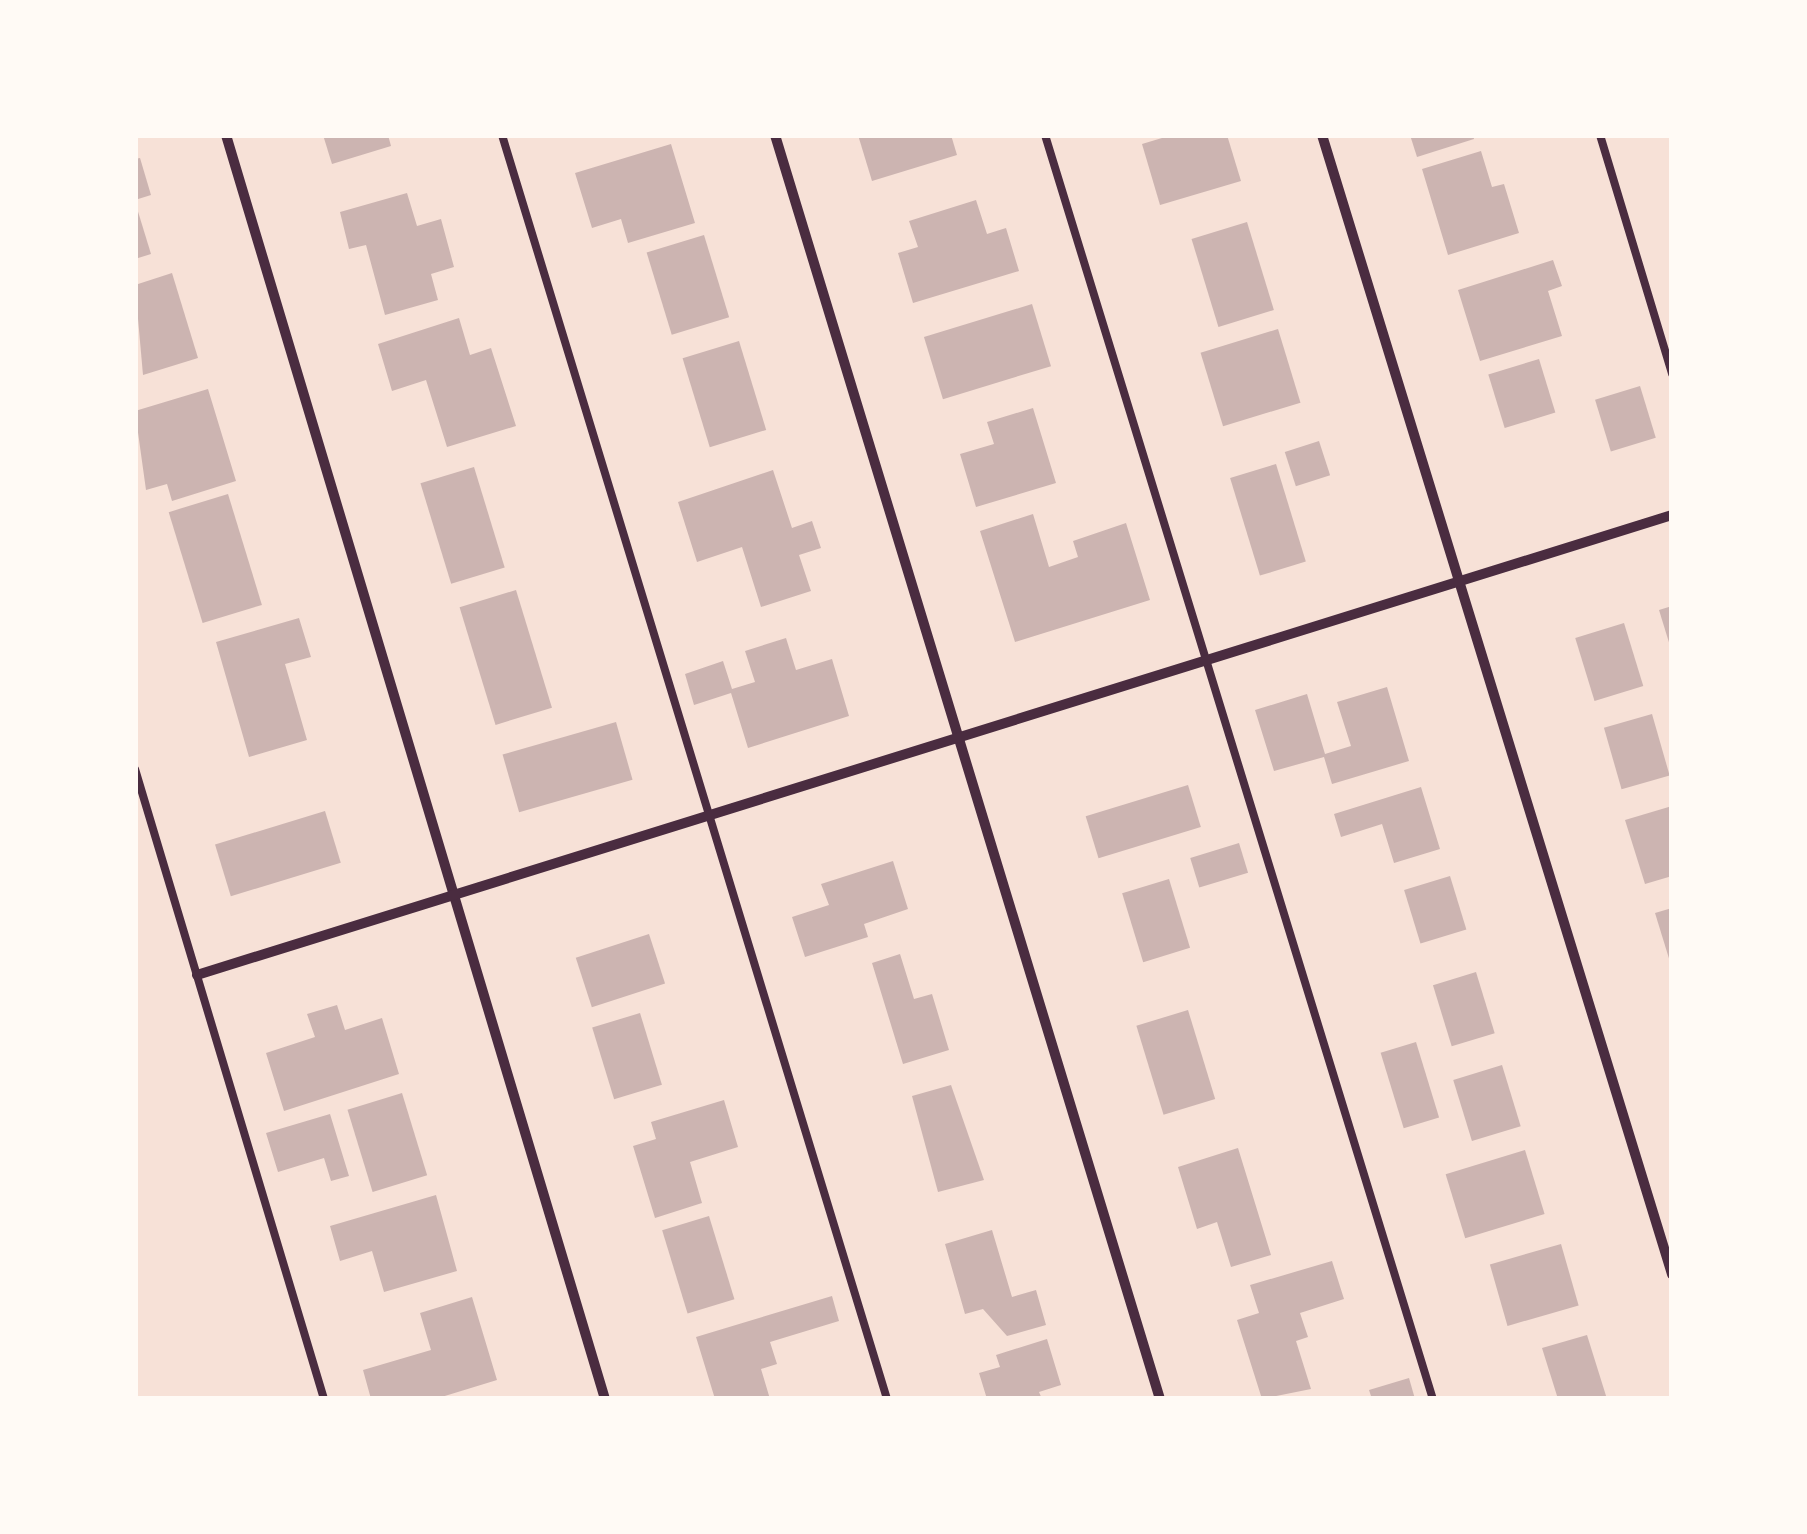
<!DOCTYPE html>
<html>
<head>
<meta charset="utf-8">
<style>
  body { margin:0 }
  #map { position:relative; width:1807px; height:1534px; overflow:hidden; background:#f7e1d7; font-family:Jost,sans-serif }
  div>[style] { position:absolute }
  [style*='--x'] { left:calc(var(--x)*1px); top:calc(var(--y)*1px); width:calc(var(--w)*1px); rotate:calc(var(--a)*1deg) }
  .building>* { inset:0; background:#ccb4b1; transform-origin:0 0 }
  .service>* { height:8px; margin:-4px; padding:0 4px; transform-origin:4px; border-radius:4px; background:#4a2c40 }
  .minor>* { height:10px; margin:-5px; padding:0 5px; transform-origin:5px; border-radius:5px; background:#4a2c40 }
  span { translate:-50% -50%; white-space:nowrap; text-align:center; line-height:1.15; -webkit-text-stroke:9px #fffaf5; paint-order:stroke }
  .frame { position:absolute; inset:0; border:138px solid #fffaf5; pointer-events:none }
</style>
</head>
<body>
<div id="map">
  <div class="building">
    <i style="clip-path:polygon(323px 135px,388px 135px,391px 146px,332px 164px)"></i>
    <i style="clip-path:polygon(858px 135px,951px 135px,957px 155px,872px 181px)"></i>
    <i style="clip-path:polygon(1172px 135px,1227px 135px,1241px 181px,1160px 205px,1142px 144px)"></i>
    <i style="clip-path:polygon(1410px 135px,1473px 135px,1474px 139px,1417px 157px)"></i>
    <i style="clip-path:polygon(671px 144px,695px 223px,628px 243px,621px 219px,592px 228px,575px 173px)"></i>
    <i style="clip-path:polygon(1481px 151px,1492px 187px,1504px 184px,1519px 233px,1448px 255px,1422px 169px)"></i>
    <i style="clip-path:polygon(140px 158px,151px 195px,135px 200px,135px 159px)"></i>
    <i style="clip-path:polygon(407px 193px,417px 226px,441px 219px,454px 267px,431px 274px,438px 300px,385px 315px,366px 245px,349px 249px,340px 212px)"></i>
    <i style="clip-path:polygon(976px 200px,987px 234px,1006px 228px,1019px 271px,913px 303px,898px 253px,918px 247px,909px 221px)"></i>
    <i style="clip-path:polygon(136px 205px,151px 254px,135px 259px,135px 206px)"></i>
    <i style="left:1247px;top:222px;width:92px;height:58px;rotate:73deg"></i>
    <i style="left:704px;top:235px;width:86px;height:60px;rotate:73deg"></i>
    <i style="clip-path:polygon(1553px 260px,1562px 286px,1548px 291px,1562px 336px,1480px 361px,1458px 290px)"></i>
    <i style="clip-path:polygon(172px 273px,198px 358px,143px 375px,135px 285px)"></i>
    <i style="left:1032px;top:304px;width:65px;height:113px;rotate:73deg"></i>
    <i style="clip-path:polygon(459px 318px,470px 355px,491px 348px,516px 426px,447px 447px,426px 380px,392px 391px,378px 344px)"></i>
    <i style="left:1278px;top:329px;width:77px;height:81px;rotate:73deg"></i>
    <i style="left:739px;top:341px;width:93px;height:59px;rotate:73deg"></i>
    <i style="left:1539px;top:359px;width:56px;height:53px;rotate:73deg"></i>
    <i style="left:1640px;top:386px;width:54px;height:47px;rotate:73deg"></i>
    <i style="clip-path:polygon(208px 389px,236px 481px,172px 501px,167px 484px,146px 490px,135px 411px)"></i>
    <i style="clip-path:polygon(1033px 408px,1056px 483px,976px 507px,960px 454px,994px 444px,987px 422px)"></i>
    <i style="left:1319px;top:441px;width:36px;height:36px;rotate:72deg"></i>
    <i style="left:1276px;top:464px;width:102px;height:48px;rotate:73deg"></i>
    <i style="left:474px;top:467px;width:105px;height:56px;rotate:73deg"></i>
    <i style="clip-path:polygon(773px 470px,792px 528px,812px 521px,821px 548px,799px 555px,811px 591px,761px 607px,742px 547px,697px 562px,678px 502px)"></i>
    <i style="left:228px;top:494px;width:116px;height:62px;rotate:73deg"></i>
    <i style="clip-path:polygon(1033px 514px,1049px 567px,1078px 557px,1073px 541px,1126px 523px,1150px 600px,1015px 642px,980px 531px)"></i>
    <i style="left:516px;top:590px;width:123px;height:59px;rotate:73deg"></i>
    <i style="clip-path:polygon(1672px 606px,1672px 649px,1671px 649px,1659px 610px)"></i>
    <i style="clip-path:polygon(299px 618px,311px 657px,285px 664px,307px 740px,249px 757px,216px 642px)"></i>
    <i style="left:1624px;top:623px;width:66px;height:51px;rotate:73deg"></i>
    <i style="clip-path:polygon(786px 638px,796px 670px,832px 659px,849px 716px,748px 748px,731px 693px,694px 705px,685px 674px,723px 661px,732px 689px,755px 682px,745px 651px)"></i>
    <i style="clip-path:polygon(1387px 687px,1409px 761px,1332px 784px,1324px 757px,1274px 771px,1255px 710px,1307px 694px,1325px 754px,1351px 746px,1337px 702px)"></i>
    <i style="left:1652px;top:714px;width:64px;height:50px;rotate:74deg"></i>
    <i style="left:616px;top:722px;width:60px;height:118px;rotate:74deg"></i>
    <i style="left:1188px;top:785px;width:44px;height:107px;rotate:73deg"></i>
    <i style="clip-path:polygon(1421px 787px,1440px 849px,1394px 863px,1382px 824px,1341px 837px,1334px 814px)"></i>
    <i style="clip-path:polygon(1672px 806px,1672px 876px,1645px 884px,1625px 820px)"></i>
    <i style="left:325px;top:811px;width:54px;height:115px;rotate:73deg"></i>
    <i style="left:1239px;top:843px;width:31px;height:51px;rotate:73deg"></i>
    <i style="clip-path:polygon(893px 861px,908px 909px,864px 924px,868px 937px,805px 957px,792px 917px,829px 905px,821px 884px)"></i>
    <i style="left:1450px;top:876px;width:56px;height:48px;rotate:73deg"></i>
    <i style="left:1169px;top:879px;width:72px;height:49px;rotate:73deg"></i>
    <i style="clip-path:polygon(1672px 908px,1672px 965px,1671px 965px,1655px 913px)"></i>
    <i style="left:649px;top:934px;width:52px;height:77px;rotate:72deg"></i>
    <i style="clip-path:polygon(900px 954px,914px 999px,932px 994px,949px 1050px,903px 1064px,872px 963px)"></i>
    <i style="left:1476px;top:972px;width:64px;height:45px;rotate:73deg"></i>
    <i style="clip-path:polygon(337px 1005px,345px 1030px,382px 1018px,399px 1074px,284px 1111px,266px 1053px,315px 1037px,307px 1014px)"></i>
    <i style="left:1188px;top:1010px;width:93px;height:54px;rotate:73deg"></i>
    <i style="left:640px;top:1013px;width:75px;height:50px;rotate:73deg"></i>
    <i style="left:1416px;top:1042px;width:79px;height:37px;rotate:73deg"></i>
    <i style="left:1502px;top:1065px;width:64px;height:51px;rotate:73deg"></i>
    <i style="clip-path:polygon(951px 1085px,984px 1180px,938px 1192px,912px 1096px)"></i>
    <i style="left:402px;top:1093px;width:86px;height:57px;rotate:73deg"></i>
    <i style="clip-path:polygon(724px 1100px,738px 1147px,690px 1162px,702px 1203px,655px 1218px,633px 1146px,656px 1139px,651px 1122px)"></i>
    <i style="clip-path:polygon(330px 1114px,349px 1176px,331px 1181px,324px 1158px,278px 1172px,266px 1133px)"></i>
    <i style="clip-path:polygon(1238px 1148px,1271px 1255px,1231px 1267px,1217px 1222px,1197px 1229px,1178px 1167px)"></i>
    <i style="left:1525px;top:1150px;width:67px;height:83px;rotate:73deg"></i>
    <i style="clip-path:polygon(436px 1195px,457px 1271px,384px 1292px,372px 1251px,340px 1261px,330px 1226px)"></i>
    <i style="left:709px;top:1216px;width:87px;height:49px;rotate:73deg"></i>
    <i style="clip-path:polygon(992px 1230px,1012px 1297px,1036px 1290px,1046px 1325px,1007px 1336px,983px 1309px,965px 1314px,945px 1244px)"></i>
    <i style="left:1561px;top:1244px;width:64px;height:74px;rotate:74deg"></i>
    <i style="clip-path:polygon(1332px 1261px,1344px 1299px,1300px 1313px,1308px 1337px,1296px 1341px,1311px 1389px,1262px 1399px,1237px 1320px,1259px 1313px,1250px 1285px)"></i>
    <i style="clip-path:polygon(832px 1296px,839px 1321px,770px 1342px,777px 1364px,761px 1369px,770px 1399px,715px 1399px,696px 1337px)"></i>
    <i style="clip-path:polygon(472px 1297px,497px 1380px,435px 1399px,371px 1399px,363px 1370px,431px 1350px,420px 1313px)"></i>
    <i style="clip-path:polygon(1587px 1335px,1607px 1399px,1558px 1399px,1542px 1348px)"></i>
    <i style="clip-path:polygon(1047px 1339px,1061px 1385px,1039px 1392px,1042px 1399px,987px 1399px,979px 1373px,1000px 1367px,996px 1355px)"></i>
    <i style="clip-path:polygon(1409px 1378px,1415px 1399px,1372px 1399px,1369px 1390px)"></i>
  </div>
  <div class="service">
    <i style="--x:502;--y:135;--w:1321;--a:73.06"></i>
    <i style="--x:1045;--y:135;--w:1322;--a:72.94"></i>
    <i style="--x:1600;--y:135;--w:250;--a:73.2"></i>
    <i style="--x:135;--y:769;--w:658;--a:73.3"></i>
  </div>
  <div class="minor">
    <i style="--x:226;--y:135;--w:1320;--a:73.31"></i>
    <i style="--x:775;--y:135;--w:1321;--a:73.06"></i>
    <i style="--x:1322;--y:135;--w:1192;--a:72.92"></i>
    <i style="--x:197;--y:975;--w:1545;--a:-17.32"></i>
  </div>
  <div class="frame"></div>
</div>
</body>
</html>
